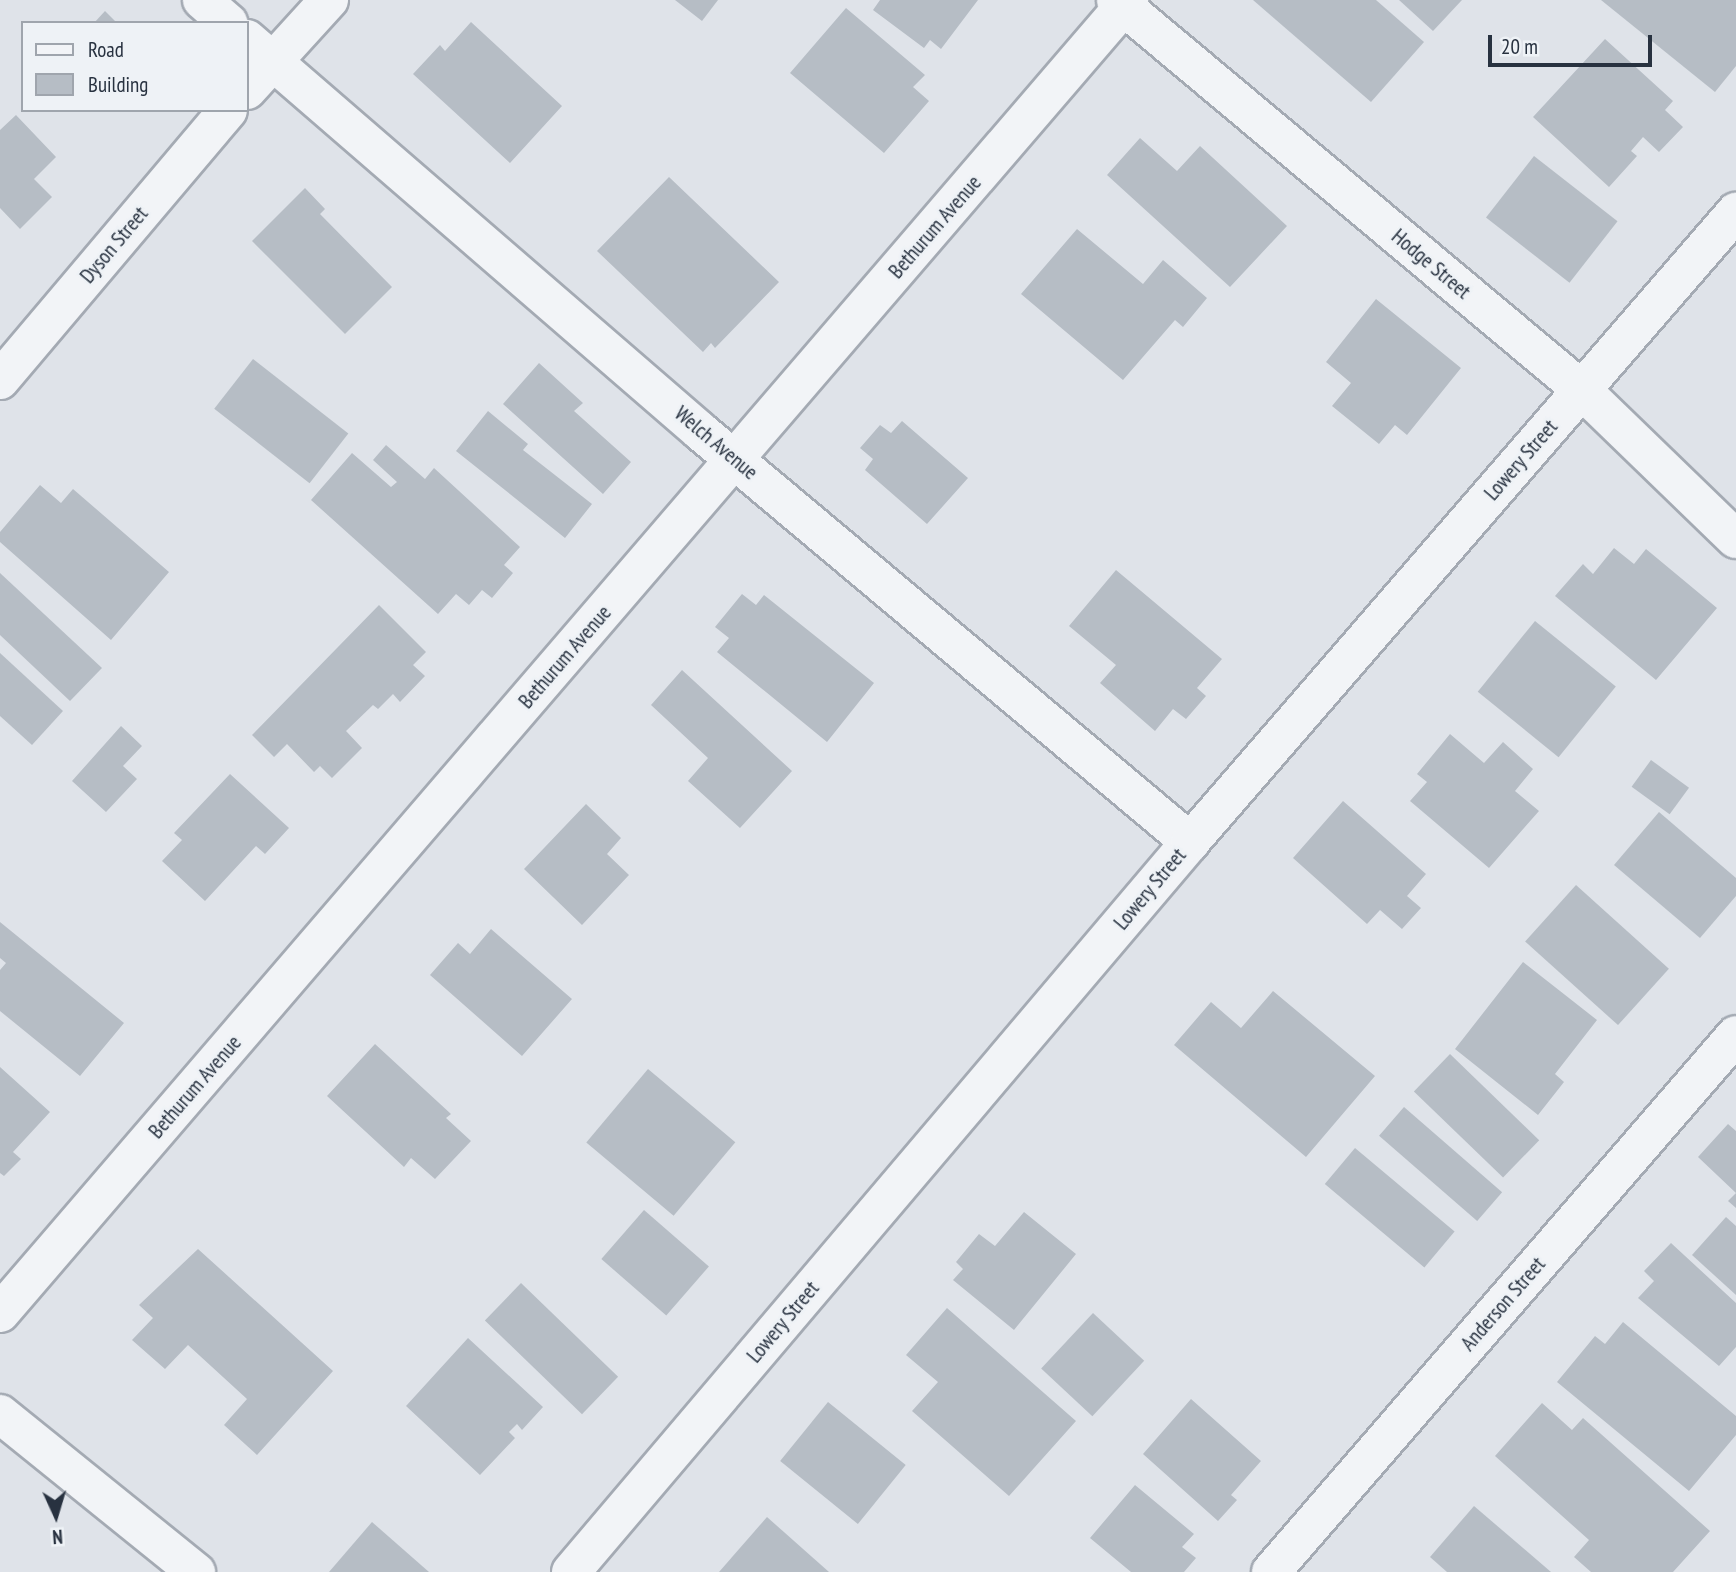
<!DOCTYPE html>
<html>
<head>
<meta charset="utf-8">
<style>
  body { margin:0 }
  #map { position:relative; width:1736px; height:1572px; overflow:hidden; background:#dfe3e9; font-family:"PT Sans Narrow",sans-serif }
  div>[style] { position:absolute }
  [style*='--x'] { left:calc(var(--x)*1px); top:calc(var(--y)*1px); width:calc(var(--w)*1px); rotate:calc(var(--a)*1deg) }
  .building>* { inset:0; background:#b6bdc5; transform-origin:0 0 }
  .roads { filter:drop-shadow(2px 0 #a4aab3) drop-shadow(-2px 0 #a4aab3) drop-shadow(0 2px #a4aab3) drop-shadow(0 -2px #a4aab3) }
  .street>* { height:38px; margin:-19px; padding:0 19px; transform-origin:19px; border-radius:19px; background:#f2f4f7 }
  span { translate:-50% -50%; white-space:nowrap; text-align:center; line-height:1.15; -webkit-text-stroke:5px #eef2f6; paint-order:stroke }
  .street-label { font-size:21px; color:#283240 }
  .legend { position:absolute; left:21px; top:21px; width:228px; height:91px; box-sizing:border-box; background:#eef2f6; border:2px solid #9fa5ad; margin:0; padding:9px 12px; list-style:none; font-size:21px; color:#283240 }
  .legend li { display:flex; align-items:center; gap:14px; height:35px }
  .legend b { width:35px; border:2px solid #9fa5ad }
  .north { position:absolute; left:21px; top:1481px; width:70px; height:70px; -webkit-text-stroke:5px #eef2f6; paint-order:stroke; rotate:176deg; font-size:19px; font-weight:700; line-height:28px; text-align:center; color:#283240 }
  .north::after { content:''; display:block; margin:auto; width:24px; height:32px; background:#283240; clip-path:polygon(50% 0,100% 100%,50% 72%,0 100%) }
  .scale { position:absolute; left:1488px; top:35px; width:164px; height:32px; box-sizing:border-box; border:4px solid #283240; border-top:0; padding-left:9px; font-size:21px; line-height:24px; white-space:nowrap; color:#283240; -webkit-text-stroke:5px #eef2f6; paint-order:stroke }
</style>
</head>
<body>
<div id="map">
  <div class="building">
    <i style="clip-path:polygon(675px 0,718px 0,702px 21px)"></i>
    <i style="clip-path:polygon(880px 0,978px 0,941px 49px,930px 40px,924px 48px,873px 10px)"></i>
    <i style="clip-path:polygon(1253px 0,1376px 0,1424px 42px,1371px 102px)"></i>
    <i style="clip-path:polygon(1399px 0,1462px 0,1433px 31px)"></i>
    <i style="clip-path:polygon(1601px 0,1736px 0,1736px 66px,1715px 92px)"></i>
    <i style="clip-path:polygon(846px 8px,925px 75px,913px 87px,929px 101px,884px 153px,790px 73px)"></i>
    <i style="clip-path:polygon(105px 11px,117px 23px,94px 23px)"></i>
    <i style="clip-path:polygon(471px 22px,562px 106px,510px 163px,413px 74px,440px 45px,445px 51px)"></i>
    <i style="clip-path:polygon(1605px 39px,1673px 101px,1665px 110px,1683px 127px,1659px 152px,1643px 137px,1631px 151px,1637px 156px,1609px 187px,1533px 117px)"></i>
    <i style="clip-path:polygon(16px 115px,56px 157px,34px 179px,52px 197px,20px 229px,0 208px,0 130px)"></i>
    <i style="clip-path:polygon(1140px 138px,1177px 171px,1200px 146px,1287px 226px,1230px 287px,1107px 175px)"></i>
    <i style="left:1534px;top:156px;width:106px;height:78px;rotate:38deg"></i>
    <i style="clip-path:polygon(669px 177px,779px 282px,715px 348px,711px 343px,703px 352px,597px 251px)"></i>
    <i style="clip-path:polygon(305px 188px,325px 209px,320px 214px,392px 287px,345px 334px,252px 241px)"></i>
    <i style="clip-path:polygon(1077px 229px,1143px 284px,1163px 260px,1207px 298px,1183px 327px,1175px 320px,1123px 380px,1021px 294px)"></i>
    <i style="clip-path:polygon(1376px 299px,1461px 368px,1407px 435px,1395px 425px,1379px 444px,1332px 406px,1351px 383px,1326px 362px)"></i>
    <i style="left:253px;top:359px;width:121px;height:63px;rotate:38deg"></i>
    <i style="clip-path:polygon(539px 363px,583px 403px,574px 411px,631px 462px,603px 494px,503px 404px)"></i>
    <i style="clip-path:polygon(488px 411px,528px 444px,523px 450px,592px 504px,565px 538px,456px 451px)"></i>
    <i style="clip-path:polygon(902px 421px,968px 478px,927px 524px,865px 470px,873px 459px,860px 448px,880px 425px,891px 433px)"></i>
    <i style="clip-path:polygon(386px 445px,425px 479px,434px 468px,520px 547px,504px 565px,513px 573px,492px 598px,482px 590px,469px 605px,456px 594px,438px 614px,311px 500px,352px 453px,391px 487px,397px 482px,373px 460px)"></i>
    <i style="clip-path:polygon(40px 485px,61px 503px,73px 489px,169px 572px,111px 640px,0 542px,0 532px)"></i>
    <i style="clip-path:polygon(1614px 548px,1634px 564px,1646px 549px,1717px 608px,1656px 680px,1555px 596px,1583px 564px,1593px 574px)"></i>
    <i style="clip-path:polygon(1116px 570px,1222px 659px,1197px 688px,1206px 696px,1186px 719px,1173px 709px,1155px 731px,1100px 683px,1116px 665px,1069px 626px)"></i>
    <i style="clip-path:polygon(0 573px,102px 668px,70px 701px,0 635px)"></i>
    <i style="clip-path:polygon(742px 594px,756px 605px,764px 595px,874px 683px,827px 742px,717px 652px,729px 638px,715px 627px)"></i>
    <i style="clip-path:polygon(379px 605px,426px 652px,413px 665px,425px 676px,400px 702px,393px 694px,378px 709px,373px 705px,346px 731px,362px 748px,332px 778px,320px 766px,314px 772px,287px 744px,274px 757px,252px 735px)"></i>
    <i style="left:1535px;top:621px;width:104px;height:91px;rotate:39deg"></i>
    <i style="clip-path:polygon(0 653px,63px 711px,32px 745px,0 716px)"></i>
    <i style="clip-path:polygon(682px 670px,792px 771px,740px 828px,688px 781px,708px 758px,651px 705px)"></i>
    <i style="clip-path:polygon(121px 726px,142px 746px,123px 766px,137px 779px,106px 812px,72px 781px)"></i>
    <i style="clip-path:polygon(1450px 734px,1484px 763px,1503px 742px,1533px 769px,1515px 791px,1539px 811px,1489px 868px,1410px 801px,1427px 782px,1417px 774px)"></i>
    <i style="left:1651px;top:760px;width:47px;height:33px;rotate:36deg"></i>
    <i style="clip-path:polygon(230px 774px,289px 828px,265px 854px,256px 846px,205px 901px,162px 861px,182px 840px,174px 833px)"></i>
    <i style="clip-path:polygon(1343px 801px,1426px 874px,1407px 896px,1421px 908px,1402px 929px,1380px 910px,1367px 924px,1293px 858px)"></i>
    <i style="clip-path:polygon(586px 804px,621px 838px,607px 854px,629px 875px,582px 925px,524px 869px)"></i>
    <i style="clip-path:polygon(1659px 812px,1736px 878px,1736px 896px,1700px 938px,1614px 865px)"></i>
    <i style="left:1576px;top:885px;width:125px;height:76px;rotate:42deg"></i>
    <i style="clip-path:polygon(0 922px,124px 1023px,80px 1076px,0 1011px,0 970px,6px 963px,0 958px)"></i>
    <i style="clip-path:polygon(491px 929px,572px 999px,522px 1056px,430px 975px,458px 943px,470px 954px)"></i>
    <i style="clip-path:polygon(1523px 962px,1597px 1020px,1555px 1074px,1564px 1082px,1538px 1115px,1455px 1049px)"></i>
    <i style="clip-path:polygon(1273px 991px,1375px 1076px,1306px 1157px,1174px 1045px,1211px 1002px,1241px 1028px)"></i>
    <i style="clip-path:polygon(375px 1044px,451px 1114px,446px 1118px,471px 1141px,435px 1179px,411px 1158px,404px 1167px,327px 1096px)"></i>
    <i style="left:1450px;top:1054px;width:124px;height:52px;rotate:44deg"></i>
    <i style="clip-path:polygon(0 1067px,50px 1112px,13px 1152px,21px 1159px,4px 1176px,0 1173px)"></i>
    <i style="left:648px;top:1069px;width:114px;height:96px;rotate:40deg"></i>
    <i style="left:1404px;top:1107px;width:130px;height:38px;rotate:41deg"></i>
    <i style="clip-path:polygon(1728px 1124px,1736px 1131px,1736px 1208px,1728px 1201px,1736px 1193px,1698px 1157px)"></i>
    <i style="left:1355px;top:1148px;width:130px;height:47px;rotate:40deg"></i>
    <i style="left:644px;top:1210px;width:86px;height:65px;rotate:41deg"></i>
    <i style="clip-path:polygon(1024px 1212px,1076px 1254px,1014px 1330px,953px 1280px,963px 1269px,956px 1262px,979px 1234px,995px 1246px)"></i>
    <i style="clip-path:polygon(1726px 1217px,1736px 1226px,1736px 1295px,1692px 1255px)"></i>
    <i style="clip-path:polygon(1671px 1243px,1736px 1303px,1736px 1347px,1719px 1366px,1638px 1298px,1654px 1281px,1644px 1271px)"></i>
    <i style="clip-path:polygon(198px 1249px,333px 1371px,257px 1455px,224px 1425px,247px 1399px,188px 1345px,165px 1369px,132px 1340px,153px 1318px,139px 1305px)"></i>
    <i style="left:521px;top:1283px;width:135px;height:52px;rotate:44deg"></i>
    <i style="clip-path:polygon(947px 1308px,1076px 1421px,1009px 1496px,912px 1411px,938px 1382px,906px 1355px)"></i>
    <i style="left:1093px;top:1313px;width:70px;height:76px;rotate:43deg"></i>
    <i style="clip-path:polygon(1623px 1322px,1736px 1416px,1736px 1435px,1689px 1491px,1557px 1382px,1595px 1336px,1605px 1344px)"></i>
    <i style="clip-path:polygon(468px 1338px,543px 1407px,522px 1430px,517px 1424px,509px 1432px,515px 1438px,480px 1475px,406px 1406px)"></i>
    <i style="clip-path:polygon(1191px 1399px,1261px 1461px,1231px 1495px,1237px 1500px,1218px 1521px,1143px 1454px)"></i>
    <i style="left:828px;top:1402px;width:100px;height:76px;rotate:39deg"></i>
    <i style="clip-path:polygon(1542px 1403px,1572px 1430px,1583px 1418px,1710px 1531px,1673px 1572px,1591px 1572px,1574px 1557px,1589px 1540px,1495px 1456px)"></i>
    <i style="clip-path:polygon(1135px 1485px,1194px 1534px,1182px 1547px,1196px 1558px,1184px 1572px,1131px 1572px,1090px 1538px)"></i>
    <i style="clip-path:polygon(1474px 1506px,1551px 1572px,1447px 1572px,1430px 1557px)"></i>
    <i style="clip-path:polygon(767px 1517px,829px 1572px,719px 1572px)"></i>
    <i style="clip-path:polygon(372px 1522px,429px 1572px,329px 1572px)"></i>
  </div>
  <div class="roads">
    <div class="street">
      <i style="--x:202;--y:0;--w:35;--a:41"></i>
      <i style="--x:1116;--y:0;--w:608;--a:39.93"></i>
      <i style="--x:1582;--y:390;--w:214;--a:44.1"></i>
      <i style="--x:247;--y:39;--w:599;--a:40.87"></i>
      <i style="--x:700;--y:431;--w:640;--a:39.99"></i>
      <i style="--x:247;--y:90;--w:122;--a:-47.7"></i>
      <i style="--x:0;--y:380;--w:353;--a:-49.8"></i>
      <i style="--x:0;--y:1313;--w:1732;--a:-49.31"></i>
      <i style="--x:0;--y:1414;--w:252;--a:38.9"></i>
      <i style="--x:571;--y:1572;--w:957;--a:-49.7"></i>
      <i style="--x:1190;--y:842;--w:834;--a:-49.09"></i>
      <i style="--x:1271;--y:1572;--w:710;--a:-49.11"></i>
    </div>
  </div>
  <div class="street-label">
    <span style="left:935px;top:227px;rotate:-49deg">Bethurum Avenue</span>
    <span style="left:114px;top:245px;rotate:-50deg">Dyson Street</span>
    <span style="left:1431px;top:264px;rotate:40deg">Hodge Street</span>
    <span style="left:716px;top:443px;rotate:40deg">Welch Avenue</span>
    <span style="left:1521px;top:460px;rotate:-49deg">Lowery Street</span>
    <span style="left:565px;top:657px;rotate:-49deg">Bethurum Avenue</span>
    <span style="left:1150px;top:889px;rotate:-50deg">Lowery Street</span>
    <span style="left:195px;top:1087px;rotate:-49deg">Bethurum Avenue</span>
    <span style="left:1503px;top:1304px;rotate:-49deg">Anderson Street</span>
    <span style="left:783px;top:1322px;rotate:-50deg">Lowery Street</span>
  </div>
  <ul class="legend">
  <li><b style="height:9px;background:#f2f4f7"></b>Road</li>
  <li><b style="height:19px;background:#b6bdc5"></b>Building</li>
  </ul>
  <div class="north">N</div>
  <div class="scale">20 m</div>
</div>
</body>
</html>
